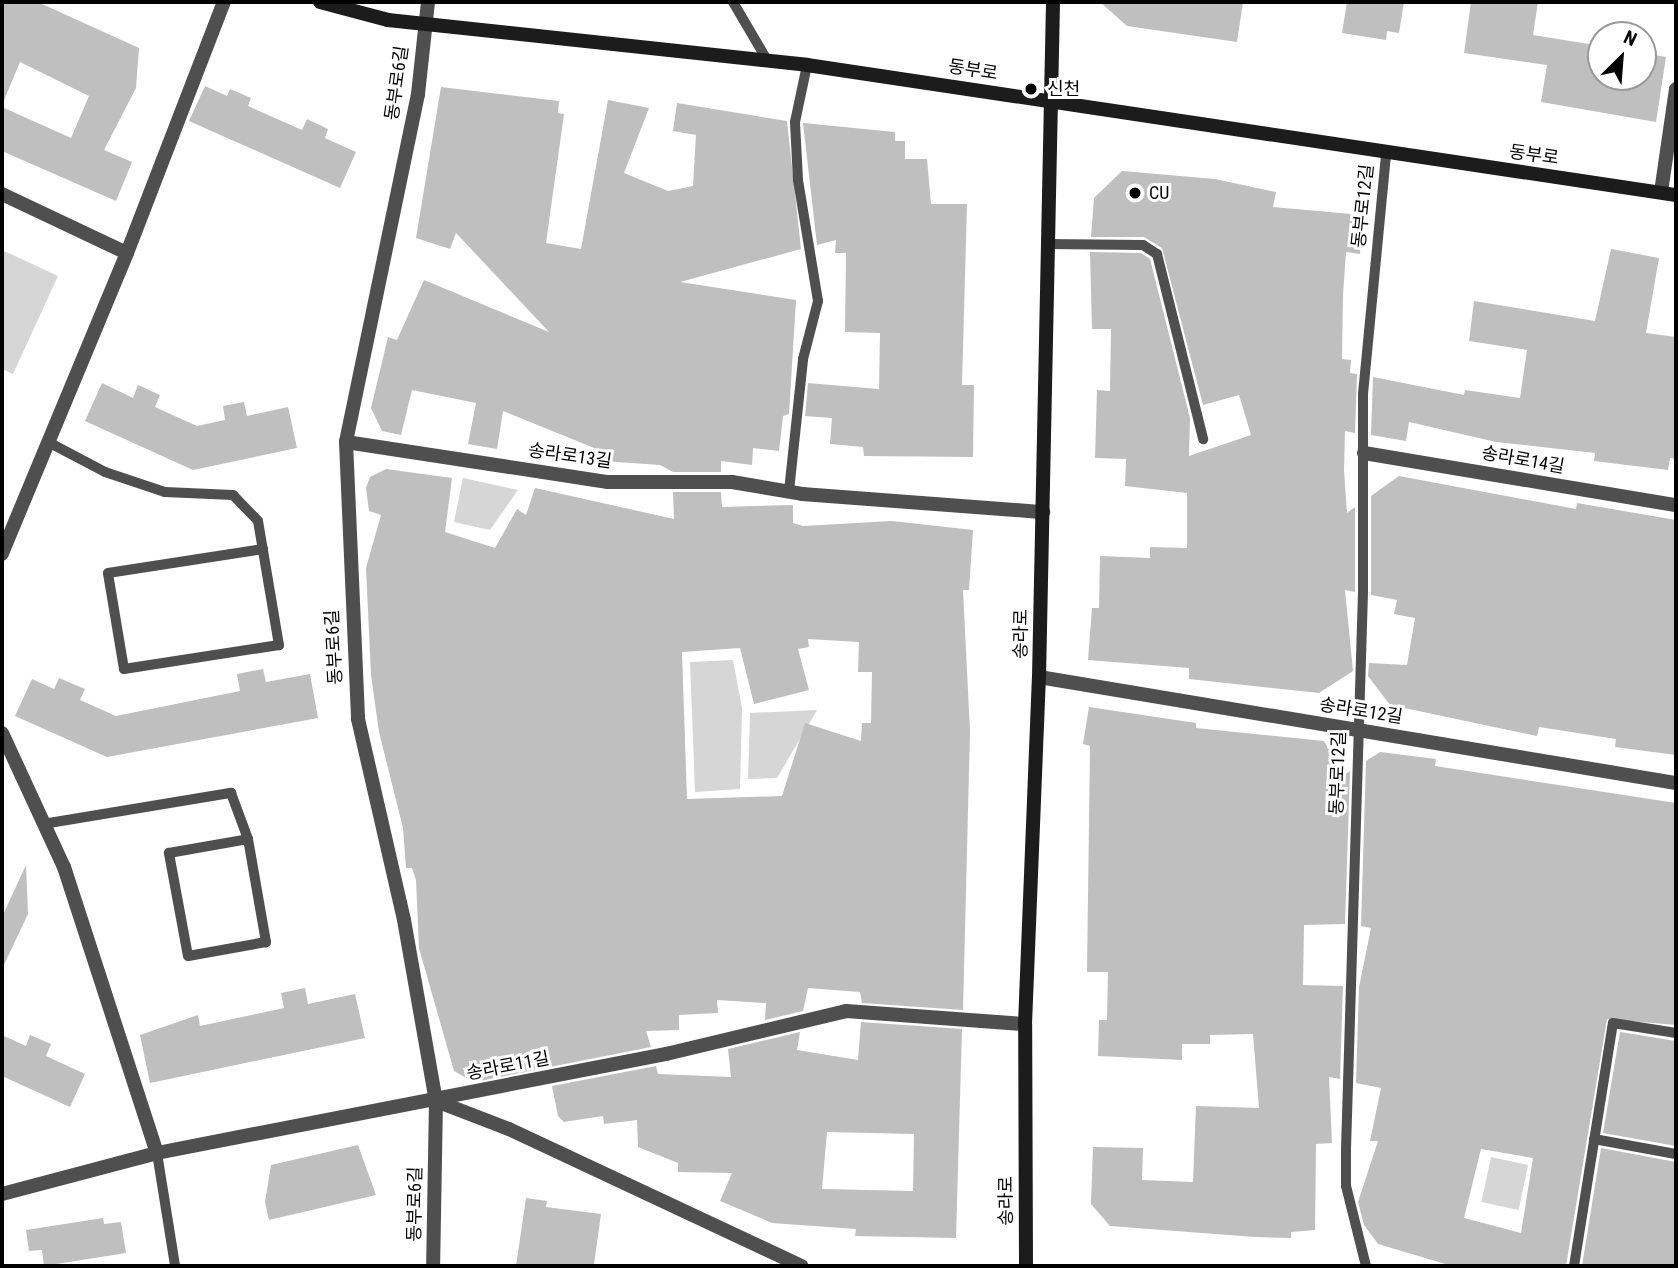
<!DOCTYPE html>
<html>
<head>
<meta charset="utf-8">
<style>
  body { margin:0 }
  #map { position:relative; width:1678px; height:1268px; overflow:hidden; background:#fff; font-family:"Roboto Condensed","Noto Sans KR",sans-serif }
  div>[style] { position:absolute }
  [style*='--x'] { left:calc(var(--x)*1px); top:calc(var(--y)*1px); width:calc(var(--w)*1px); rotate:calc(var(--a)*1deg) }
  .green>* { inset:0; background:#d6d6d6; transform-origin:0 0 }
  .building>* { inset:0; background:#bfbfbf }
  .service>* { height:10px; margin:-5px; padding:0 5px; transform-origin:5px; border-radius:5px; background:#4f4f4f }
  .minor>* { height:14px; margin:-7px; padding:0 7px; transform-origin:7px; border-radius:7px; background:#4f4f4f }
  .tertiary>* { height:14px; margin:-7px; padding:0 7px; transform-origin:7px; border-radius:7px; background:#4f4f4f }
  .secondary>* { height:14px; margin:-7px; padding:0 7px; transform-origin:7px; border-radius:7px; background:#1c1c1c }
  .dots>* { width:19px; height:19px; translate:-50% -50%; box-sizing:border-box; border:4px solid #fff; border-radius:50% }
  span { translate:-50% -50%; white-space:nowrap; text-align:center; line-height:1.15; -webkit-text-stroke:6px #fff; paint-order:stroke }
  .street-label { font-size:18px; color:#000 }
  .poi-label { font-size:18px; color:#000 }
  .left { translate:0 -50%; text-align:left }
  .frame { position:absolute; inset:0; border:4px solid #000; pointer-events:none }
  .north { position:absolute; left:1587px; top:21px; width:70px; height:70px; box-sizing:border-box; background:#fff; border:2px solid #999; border-radius:50%; rotate:25deg; font-size:19px; font-weight:700; line-height:28px; text-align:center; color:#000 }
  .north::after { content:''; display:block; margin:auto; width:24px; height:32px; background:#000; clip-path:polygon(50% 0,100% 100%,50% 72%,0 100%) }
</style>
</head>
<body>
<div id="map">
  <div class="green">
    <i style="clip-path:polygon(2px 250px,58px 276px,13px 374px,2px 369px)"></i>
    <i style="clip-path:polygon(463px 478px,518px 490px,490px 530px,454px 522px)"></i>
    <i style="clip-path:polygon(733px 660px,742px 708px,740px 789px,695px 792px,690px 662px)"></i>
    <i style="clip-path:polygon(817px 710px,777px 778px,748px 779px,750px 713px)"></i>
    <i style="left:1491px;top:1157px;width:38px;height:46px;rotate:12deg"></i>
  </div>
  <div class="building">
    <i style="clip-path:polygon(2px 2px,42px 4px,139px 48px,136px 88px,104px 150px,132px 162px,116px 201px,2px 151px,2px 107px,71px 138px,89px 96px,20px 62px,2px 105px)"></i>
    <i style="clip-path:polygon(1100px 2px,1243px 2px,1237px 42px,1127px 26px)"></i>
    <i style="clip-path:polygon(1347px 2px,1404px 2px,1399px 33px,1387px 31px,1386px 40px,1342px 33px)"></i>
    <i style="clip-path:polygon(1471px 2px,1538px 2px,1533px 35px,1601px 46px,1601px 77px,1643px 77px,1643px 53px,1666px 57px,1656px 122px,1541px 102px,1547px 65px,1464px 53px)"></i>
    <i style="clip-path:polygon(205px 86px,227px 96px,230px 89px,251px 98px,248px 106px,302px 130px,307px 119px,328px 129px,325px 138px,356px 152px,340px 188px,189px 121px)"></i>
    <i style="clip-path:polygon(441px 87px,559px 101px,558px 113px,564px 114px,546px 243px,581px 249px,608px 100px,649px 108px,624px 173px,668px 191px,693px 186px,696px 135px,673px 131px,677px 103px,787px 121px,801px 249px,680px 282px,796px 300px,789px 414px,783px 416px,779px 451px,753px 448px,752px 465px,721px 461px,721px 472px,673px 472px,660px 465px,603px 461px,604px 452px,503px 411px,497px 449px,468px 444px,476px 403px,412px 390px,401px 435px,382px 431px,371px 408px,388px 337px,397px 340px,424px 280px,549px 332px,456px 233px,450px 249px,416px 238px)"></i>
    <i style="clip-path:polygon(803px 123px,895px 132px,895px 141px,905px 141px,905px 159px,927px 159px,931px 204px,967px 204px,962px 385px,974px 385px,973px 457px,864px 456px,863px 447px,830px 444px,832px 418px,805px 416px,808px 383px,879px 389px,880px 333px,845px 332px,846px 253px,835px 253px,836px 240px,817px 245px)"></i>
    <i style="clip-path:polygon(1122px 171px,1215px 179px,1276px 192px,1273px 207px,1363px 215px,1360px 254px,1346px 252px,1343px 295px,1342px 359px,1351px 360px,1350px 373px,1357px 374px,1355px 433px,1345px 431px,1344px 470px,1347px 513px,1355px 507px,1355px 592px,1345px 590px,1353px 671px,1319px 693px,1189px 679px,1189px 668px,1088px 660px,1092px 608px,1099px 608px,1100px 556px,1150px 558px,1150px 547px,1187px 548px,1187px 493px,1125px 486px,1126px 459px,1095px 458px,1097px 390px,1110px 391px,1111px 329px,1092px 329px,1090px 252px,1141px 253px,1150px 259px,1190px 418px,1189px 456px,1251px 435px,1239px 395px,1203px 405px,1162px 248px,1144px 237px,1091px 237px,1094px 198px)"></i>
    <i style="clip-path:polygon(1611px 249px,1659px 258px,1646px 333px,1676px 337px,1676px 459px,1670px 458px,1668px 470px,1594px 461px,1595px 453px,1496px 442px,1409px 422px,1406px 441px,1371px 435px,1373px 377px,1464px 395px,1465px 390px,1520px 398px,1527px 350px,1469px 341px,1474px 301px,1595px 321px)"></i>
    <i style="clip-path:polygon(102px 383px,133px 398px,138px 385px,160px 395px,155px 407px,197px 426px,225px 420px,223px 406px,244px 402px,247px 416px,288px 407px,297px 448px,193px 470px,85px 421px)"></i>
    <i style="clip-path:polygon(evenodd,386px 469px,452px 478px,445px 532px,495px 548px,517px 509px,526px 515px,535px 488px,674px 519px,673px 492px,721px 492px,722px 507px,793px 505px,793px 523px,803px 526px,892px 521px,973px 530px,969px 590px,963px 590px,970px 731px,963px 1010px,862px 1003px,860px 992px,808px 988px,803px 1011px,765px 1020px,766px 1003px,717px 1000px,718px 1013px,679px 1015px,679px 1030px,646px 1031px,651px 1047px,474px 1082px,454px 1071px,419px 948px,416px 880px,412px 868px,406px 868px,403px 828px,379px 732px,371px 675px,366px 568px,381px 515px,369px 511px,366px 488px,370px 477px,386px 469px,808px 639px,859px 642px,858px 672px,872px 672px,871px 723px,862px 723px,861px 741px,805px 723px,782px 796px,687px 799px,682px 652px,740px 648px,754px 704px,809px 690px,798px 649px,809px 647px,808px 639px)"></i>
    <i style="clip-path:polygon(1399px 476px,1576px 509px,1577px 503px,1676px 520px,1676px 755px,1615px 747px,1616px 739px,1539px 727px,1537px 736px,1390px 705px,1368px 676px,1369px 663px,1407px 665px,1415px 618px,1394px 614px,1397px 600px,1371px 595px,1371px 496px)"></i>
    <i style="clip-path:polygon(263px 669px,266px 682px,310px 674px,318px 718px,107px 757px,15px 716px,32px 679px,54px 689px,59px 678px,85px 689px,80px 700px,116px 716px,240px 691px,237px 674px)"></i>
    <i style="clip-path:polygon(1089px 707px,1196px 723px,1196px 728px,1324px 741px,1344px 775px,1350px 771px,1345px 924px,1304px 925px,1303px 985px,1343px 986px,1340px 1079px,1329px 1077px,1332px 1143px,1316px 1144px,1315px 1230px,1291px 1232px,1291px 1238px,1255px 1237px,1110px 1226px,1091px 1204px,1093px 1147px,1143px 1148px,1142px 1180px,1193px 1182px,1196px 1106px,1259px 1108px,1253px 1034px,1210px 1035px,1210px 1044px,1182px 1044px,1182px 1060px,1098px 1056px,1099px 1020px,1107px 1020px,1108px 972px,1087px 972px,1090px 746px,1083px 744px)"></i>
    <i style="clip-path:polygon(evenodd,1380px 752px,1436px 759px,1435px 766px,1676px 803px,1676px 1025px,1607px 1019px,1566px 1266px,1452px 1266px,1378px 1244px,1364px 1225px,1358px 1202px,1378px 1141px,1370px 1141px,1381px 1088px,1356px 1083px,1359px 987px,1371px 928px,1361px 926px,1366px 761px,1380px 752px,1481px 1149px,1533px 1158px,1521px 1233px,1464px 1218px,1481px 1149px)"></i>
    <i style="clip-path:polygon(26px 865px,28px 914px,2px 969px,2px 917px)"></i>
    <i style="clip-path:polygon(305px 988px,308px 1004px,355px 994px,365px 1038px,150px 1083px,140px 1035px,198px 1015px,200px 1026px,284px 1008px,281px 993px)"></i>
    <i style="clip-path:polygon(evenodd,861px 1022px,962px 1029px,956px 1238px,855px 1236px,856px 1229px,772px 1223px,720px 1201px,732px 1173px,678px 1172px,678px 1163px,638px 1147px,637px 1120px,604px 1124px,603px 1116px,564px 1122px,558px 1116px,552px 1086px,656px 1066px,658px 1074px,731px 1077px,728px 1049px,800px 1032px,797px 1050px,858px 1060px,861px 1022px,827px 1132px,914px 1134px,913px 1191px,822px 1189px,827px 1132px)"></i>
    <i style="clip-path:polygon(1620px 1032px,1676px 1041px,1676px 1146px,1603px 1133px)"></i>
    <i style="clip-path:polygon(2px 1035px,26px 1046px,30px 1035px,51px 1044px,46px 1056px,85px 1074px,70px 1107px,2px 1076px)"></i>
    <i style="clip-path:polygon(358px 1145px,376px 1195px,269px 1220px,265px 1202px,271px 1165px)"></i>
    <i style="clip-path:polygon(1601px 1148px,1676px 1162px,1676px 1266px,1582px 1266px)"></i>
    <i style="clip-path:polygon(526px 1198px,547px 1201px,546px 1207px,601px 1214px,594px 1264px,516px 1266px)"></i>
    <i style="clip-path:polygon(103px 1218px,104px 1224px,121px 1222px,126px 1253px,44px 1266px,42px 1250px,29px 1251px,26px 1230px)"></i>
  </div>
  <div class="service">
    <i style="--x:733;--y:2;--w:67;--a:59.6"></i>
    <i style="--x:1047;--y:244;--w:96;--a:0.6"></i>
    <i style="--x:1143;--y:245;--w:17;--a:33"></i>
    <i style="--x:1157;--y:254;--w:191;--a:76"></i>
    <i style="--x:50;--y:443;--w:62;--a:27.8"></i>
    <i style="--x:105;--y:472;--w:63;--a:18.4"></i>
    <i style="--x:165;--y:492;--w:68;--a:2.5"></i>
    <i style="--x:233;--y:495;--w:36;--a:46"></i>
    <i style="--x:258;--y:521;--w:126;--a:80.4"></i>
    <i style="--x:279;--y:645;--w:157;--a:171.2"></i>
    <i style="--x:124;--y:669;--w:97;--a:-99.5"></i>
    <i style="--x:108;--y:573;--w:157;--a:-8.8"></i>
    <i style="--x:789;--y:491;--w:133;--a:-83.9"></i>
    <i style="--x:803;--y:359;--w:60;--a:-75.5"></i>
    <i style="--x:818;--y:301;--w:123;--a:-99.4"></i>
    <i style="--x:798;--y:180;--w:58;--a:-93"></i>
    <i style="--x:795;--y:122;--w:58;--a:-78.1"></i>
    <i style="--x:43;--y:824;--w:191;--a:-9.4"></i>
    <i style="--x:231;--y:793;--w:49;--a:69.7"></i>
    <i style="--x:248;--y:839;--w:105;--a:80.1"></i>
    <i style="--x:266;--y:942;--w:79;--a:169.8"></i>
    <i style="--x:188;--y:956;--w:105;--a:-100.5"></i>
    <i style="--x:169;--y:853;--w:80;--a:-10"></i>
    <i style="--x:1594;--y:1139;--w:83;--a:10.4"></i>
    <i style="--x:157;--y:1153;--w:114;--a:80.9"></i>
    <i style="--x:1366;--y:1266;--w:82;--a:-104"></i>
    <i style="--x:1346;--y:1186;--w:37;--a:-90"></i>
    <i style="--x:1346;--y:1149;--w:558;--a:-88.25"></i>
    <i style="--x:1363;--y:591;--w:197;--a:-90"></i>
    <i style="--x:1363;--y:394;--w:241;--a:-84.5"></i>
    <i style="--x:1574;--y:1266;--w:246;--a:-80.9"></i>
    <i style="--x:1613;--y:1023;--w:64;--a:9"></i>
  </div>
  <div class="minor">
    <i style="--x:428;--y:2;--w:93;--a:96.2"></i>
    <i style="--x:418;--y:94;--w:355;--a:101.7"></i>
    <i style="--x:346;--y:442;--w:277;--a:87.5"></i>
    <i style="--x:358;--y:719;--w:206;--a:77.1"></i>
    <i style="--x:404;--y:920;--w:184;--a:80"></i>
    <i style="--x:436;--y:1101;--w:165;--a:91"></i>
    <i style="--x:1661;--y:192;--w:104;--a:-81.7"></i>
    <i style="--x:2;--y:194;--w:138;--a:25.3"></i>
    <i style="--x:127;--y:253;--w:326;--a:112.6"></i>
    <i style="--x:127;--y:253;--w:269;--a:-68.9"></i>
    <i style="--x:346;--y:442;--w:265;--a:8.7"></i>
    <i style="--x:608;--y:482;--w:124;--a:0"></i>
    <i style="--x:732;--y:482;--w:71;--a:9.7"></i>
    <i style="--x:802;--y:494;--w:242;--a:4.3"></i>
    <i style="--x:1364;--y:453;--w:316;--a:9.5"></i>
    <i style="--x:1039;--y:677;--w:646;--a:9.45"></i>
    <i style="--x:2;--y:733;--w:148;--a:65.2"></i>
    <i style="--x:64;--y:867;--w:301;--a:72"></i>
    <i style="--x:2;--y:1194;--w:160;--a:-14.8"></i>
    <i style="--x:157;--y:1153;--w:519;--a:-11.01"></i>
    <i style="--x:666;--y:1054;--w:185;--a:-13.4"></i>
    <i style="--x:846;--y:1011;--w:179;--a:4.2"></i>
  </div>
  <div class="tertiary">
    <i style="--x:436;--y:1101;--w:78;--a:21"></i>
    <i style="--x:509;--y:1129;--w:323;--a:25.1"></i>
  </div>
  <div class="secondary">
    <i style="--x:320;--y:2;--w:70;--a:14.8"></i>
    <i style="--x:388;--y:20;--w:421;--a:6.1"></i>
    <i style="--x:807;--y:65;--w:879;--a:8.51"></i>
    <i style="--x:1026;--y:1266;--w:242;--a:-90.2"></i>
    <i style="--x:1025;--y:1024;--w:347;--a:-87.7"></i>
    <i style="--x:1039;--y:677;--w:675;--a:-88.81"></i>
  </div>
  <div class="dots">
    <i style="left:1031px;top:89px;background:#000"></i>
    <i style="left:1135px;top:193px;background:#000"></i>
  </div>
  <div class="street-label">
    <span style="left:973px;top:70px;rotate:9deg">동부로</span>
    <span style="left:397px;top:83px;rotate:-82deg">동부로6길</span>
    <span style="left:1534px;top:155px;rotate:8deg">동부로</span>
    <span style="left:1363px;top:206px;rotate:-84deg">동부로12길</span>
    <span style="left:570px;top:456px;rotate:8deg">송라로13길</span>
    <span style="left:1523px;top:460px;rotate:10deg">송라로14길</span>
    <span style="left:1021px;top:634px;rotate:-89deg">송라로</span>
    <span style="left:334px;top:647px;rotate:-93deg">동부로6길</span>
    <span style="left:1361px;top:711px;rotate:9deg">송라로12길</span>
    <span style="left:1338px;top:773px;rotate:-88deg">동부로12길</span>
    <span style="left:508px;top:1066px;rotate:-11deg">송라로11길</span>
    <span style="left:1006px;top:1201px;rotate:-90deg">송라로</span>
    <span style="left:415px;top:1204px;rotate:-89deg">동부로6길</span>
  </div>
  <div class="poi-label">
    <span class="left" style="left:1047px;top:89px">신천</span>
    <span class="left" style="left:1149px;top:193px">CU</span>
  </div>
  <div class="frame"></div>
  <div class="north">N</div>
</div>
</body>
</html>
